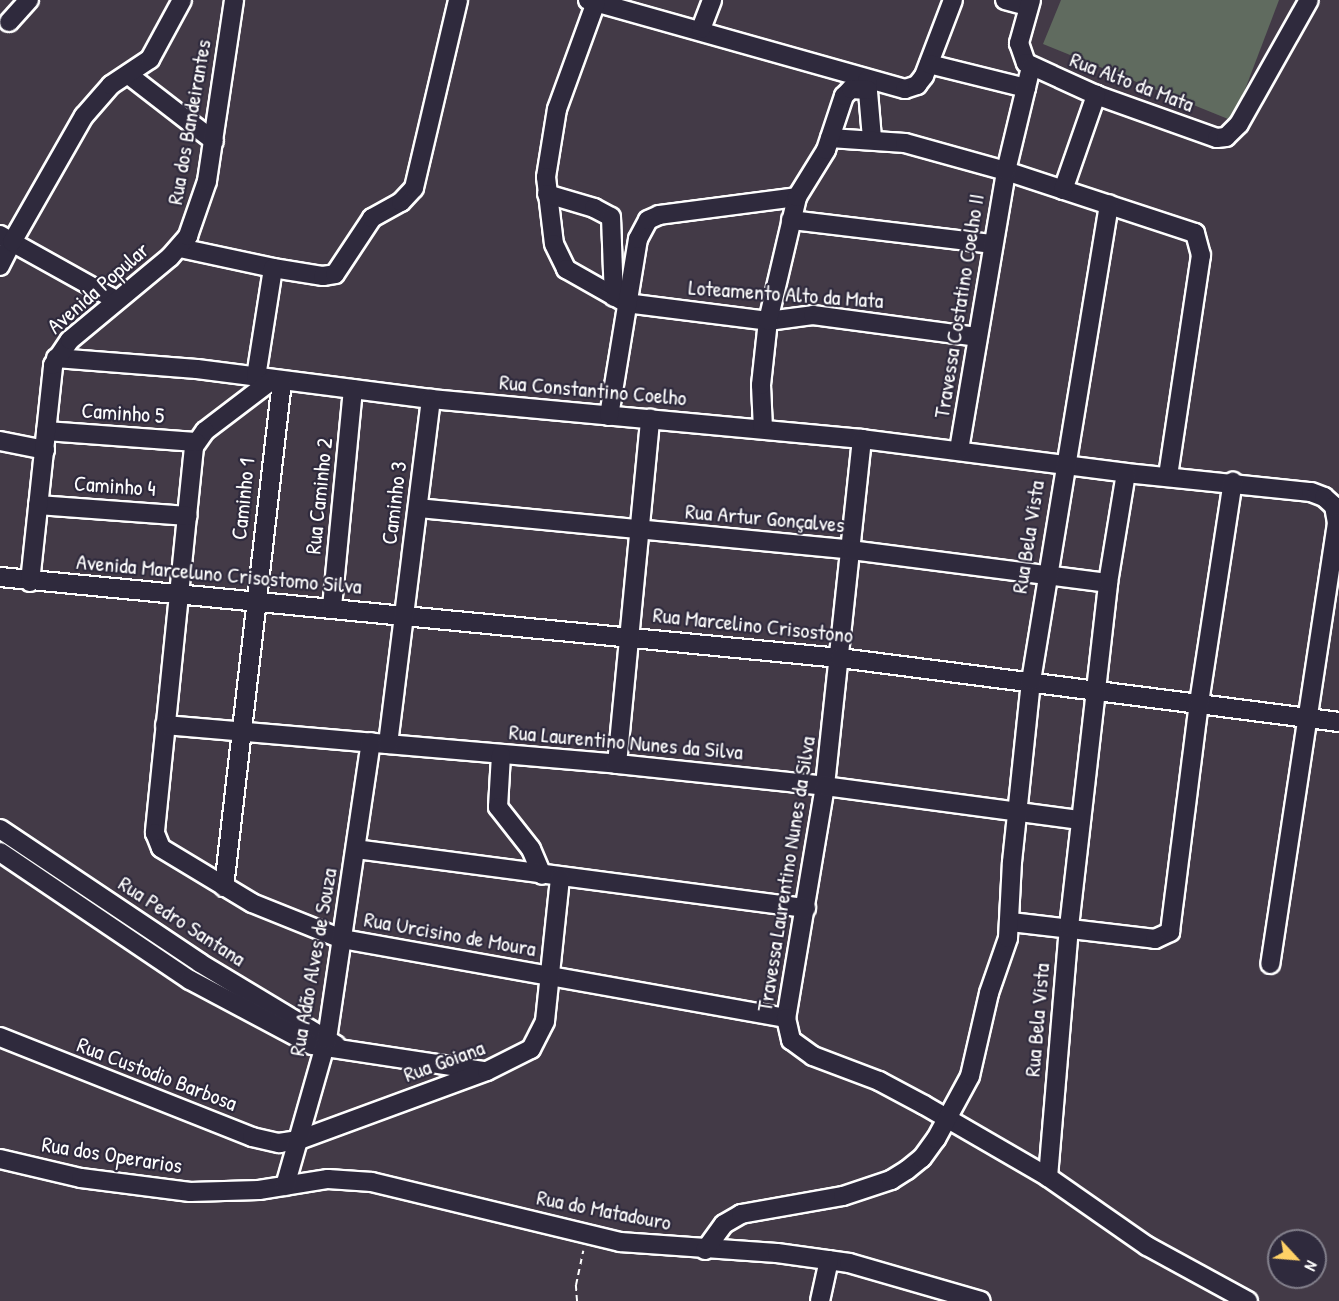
<!DOCTYPE html>
<html>
<head>
<meta charset="utf-8">
<style>
  body { margin:0 }
  #map { position:relative; width:1339px; height:1301px; overflow:hidden; background:#433a47; font-family:"Patrick Hand",sans-serif }
  div>[style] { position:absolute }
  [style*='--x'] { left:calc(var(--x)*1px); top:calc(var(--y)*1px); width:calc(var(--w)*1px); rotate:calc(var(--a)*1deg) }
  .green>* { inset:0; background:#606b5f }
  .path>* { height:2px; margin-top:-1px; transform-origin:0; background:repeating-linear-gradient(90deg,#fff 0 6px,transparent 0 10.5px) }
  .roads { filter:drop-shadow(2px 0 #fff) drop-shadow(-2px 0 #fff) drop-shadow(0 2px #fff) drop-shadow(0 -2px #fff) }
  .minor>* { height:18px; margin:-9px; padding:0 9px; transform-origin:9px; border-radius:9px; background:#2f2a3d }
  span { translate:-50% -50%; white-space:nowrap; text-align:center; line-height:1.15; -webkit-text-stroke:4.5px #2f2a3d; paint-order:stroke }
  .street-label { font-size:22px; color:#fff }
  .north { position:absolute; left:1267px; top:1229px; width:60px; height:60px; box-sizing:border-box; background:#2f2a3d; border:2px solid #827f8b; border-radius:50%; rotate:116deg; font-size:16px; font-weight:700; line-height:24px; text-align:center; color:#fff }
  .north::after { content:''; display:block; margin:auto; width:21px; height:27px; background:#ffd166; clip-path:polygon(50% 0,100% 100%,50% 72%,0 100%) }
</style>
</head>
<body>
<div id="map">
  <div class="green">
    <i style="clip-path:polygon(1061px 0,1279px 0,1233px 121px,1043px 44px)"></i>
  </div>
  <div class="path">
    <i style="--x:577;--y:1301;--w:16;--a:-94"></i>
    <i style="--x:576;--y:1285;--w:35;--a:-78"></i>
  </div>
  <div class="roads">
    <div class="minor">
      <i style="--x:588;--y:0;--w:329;--a:15.7"></i>
      <i style="--x:905;--y:89;--w:13;--a:-18"></i>
      <i style="--x:917;--y:85;--w:11;--a:-52"></i>
      <i style="--x:924;--y:76;--w:81;--a:-69.1"></i>
      <i style="--x:1005;--y:0;--w:24;--a:15"></i>
      <i style="--x:1031;--y:0;--w:45;--a:105.6"></i>
      <i style="--x:1019;--y:43;--w:21;--a:71"></i>
      <i style="--x:1026;--y:63;--w:77;--a:24.6"></i>
      <i style="--x:1096;--y:95;--w:128;--a:19.6"></i>
      <i style="--x:1217;--y:138;--w:9;--a:-6"></i>
      <i style="--x:1226;--y:137;--w:18;--a:-45"></i>
      <i style="--x:1239;--y:124;--w:142;--a:-60.6"></i>
      <i style="--x:596;--y:2;--w:114;--a:110"></i>
      <i style="--x:557;--y:109;--w:69;--a:99.2"></i>
      <i style="--x:546;--y:177;--w:67;--a:83.2"></i>
      <i style="--x:554;--y:244;--w:28;--a:64"></i>
      <i style="--x:566;--y:269;--w:69;--a:29.5"></i>
      <i style="--x:626;--y:303;--w:143;--a:7.2"></i>
      <i style="--x:768;--y:321;--w:45;--a:-7.6"></i>
      <i style="--x:813;--y:315;--w:165;--a:7.6"></i>
      <i style="--x:9;--y:22;--w:30;--a:-48"></i>
      <i style="--x:701;--y:29;--w:31;--a:-69"></i>
      <i style="--x:929;--y:64;--w:100;--a:13.9"></i>
      <i style="--x:130;--y:76;--w:106;--a:37.7"></i>
      <i style="--x:867;--y:80;--w:58;--a:85.1"></i>
      <i style="--x:830;--y:138;--w:75;--a:3.8"></i>
      <i style="--x:905;--y:143;--w:105;--a:15.5"></i>
      <i style="--x:1006;--y:171;--w:199;--a:18.2"></i>
      <i style="--x:1195;--y:233;--w:23;--a:75"></i>
      <i style="--x:1201;--y:255;--w:224;--a:98.5"></i>
      <i style="--x:1063;--y:190;--w:101;--a:-70.8"></i>
      <i style="--x:547;--y:194;--w:49;--a:16.6"></i>
      <i style="--x:594;--y:208;--w:19;--a:28"></i>
      <i style="--x:611;--y:217;--w:80;--a:87.9"></i>
      <i style="--x:791;--y:220;--w:203;--a:6.8"></i>
      <i style="--x:0;--y:235;--w:14;--a:30"></i>
      <i style="--x:12;--y:242;--w:27;--a:117"></i>
      <i style="--x:180;--y:248;--w:95;--a:12.1"></i>
      <i style="--x:273;--y:268;--w:51;--a:9.1"></i>
      <i style="--x:323;--y:276;--w:12;--a:-9"></i>
      <i style="--x:335;--y:274;--w:67;--a:-56.5"></i>
      <i style="--x:372;--y:218;--w:33;--a:-29"></i>
      <i style="--x:401;--y:202;--w:19;--a:-47"></i>
      <i style="--x:414;--y:188;--w:193;--a:-76.8"></i>
      <i style="--x:116;--y:300;--w:119;--a:-150.9"></i>
      <i style="--x:12;--y:242;--w:145;--a:-60.3"></i>
      <i style="--x:84;--y:116;--w:41;--a:-48.9"></i>
      <i style="--x:111;--y:85;--w:47;--a:-33.7"></i>
      <i style="--x:150;--y:59;--w:67;--a:-61.5"></i>
      <i style="--x:56;--y:358;--w:141;--a:4.5"></i>
      <i style="--x:197;--y:369;--w:236;--a:7.3"></i>
      <i style="--x:431;--y:399;--w:433;--a:5.3"></i>
      <i style="--x:862;--y:439;--w:266;--a:7.3"></i>
      <i style="--x:1126;--y:473;--w:186;--a:5.9"></i>
      <i style="--x:1311;--y:492;--w:14;--a:21"></i>
      <i style="--x:1324;--y:497;--w:13;--a:42"></i>
      <i style="--x:1334;--y:506;--w:17;--a:80"></i>
      <i style="--x:1337;--y:523;--w:446;--a:98.6"></i>
      <i style="--x:256;--y:377;--w:110;--a:-81.1"></i>
      <i style="--x:272;--y:380;--w:84;--a:142.7"></i>
      <i style="--x:205;--y:431;--w:19;--a:125"></i>
      <i style="--x:194;--y:447;--w:388;--a:95.8"></i>
      <i style="--x:155;--y:833;--w:16;--a:68"></i>
      <i style="--x:161;--y:848;--w:106;--a:31.1"></i>
      <i style="--x:252;--y:903;--w:97;--a:21.8"></i>
      <i style="--x:342;--y:939;--w:451;--a:10.1"></i>
      <i style="--x:609;--y:416;--w:179;--a:-80.7"></i>
      <i style="--x:638;--y:239;--w:21;--a:-62"></i>
      <i style="--x:648;--y:220;--w:12;--a:-24"></i>
      <i style="--x:659;--y:215;--w:139;--a:-7.4"></i>
      <i style="--x:763;--y:429;--w:44;--a:-92.6"></i>
      <i style="--x:761;--y:385;--w:64;--a:-83.8"></i>
      <i style="--x:768;--y:321;--w:127;--a:-76.8"></i>
      <i style="--x:797;--y:197;--w:55;--a:-58.3"></i>
      <i style="--x:826;--y:150;--w:57;--a:-71.6"></i>
      <i style="--x:844;--y:96;--w:10;--a:-45"></i>
      <i style="--x:851;--y:89;--w:17;--a:3"></i>
      <i style="--x:46;--y:431;--w:150;--a:4.2"></i>
      <i style="--x:862;--y:439;--w:349;--a:96.1"></i>
      <i style="--x:825;--y:786;--w:235;--a:99.5"></i>
      <i style="--x:786;--y:1018;--w:23;--a:77"></i>
      <i style="--x:791;--y:1040;--w:27;--a:36"></i>
      <i style="--x:813;--y:1056;--w:71;--a:20.7"></i>
      <i style="--x:879;--y:1081;--w:51;--a:28.1"></i>
      <i style="--x:924;--y:1105;--w:143;--a:30.1"></i>
      <i style="--x:1048;--y:1177;--w:121;--a:34.9"></i>
      <i style="--x:1147;--y:1246;--w:115;--a:28.6"></i>
      <i style="--x:0;--y:441;--w:46;--a:11.3"></i>
      <i style="--x:959;--y:450;--w:283;--a:-80.4"></i>
      <i style="--x:1006;--y:171;--w:107;--a:-76.5"></i>
      <i style="--x:38;--y:505;--w:150;--a:4.2"></i>
      <i style="--x:418;--y:508;--w:435;--a:5.5"></i>
      <i style="--x:851;--y:550;--w:259;--a:7.3"></i>
      <i style="--x:0;--y:577;--w:844;--a:5.51"></i>
      <i style="--x:840;--y:658;--w:503;--a:7.31"></i>
      <i style="--x:30;--y:582;--w:218;--a:-83.9"></i>
      <i style="--x:53;--y:365;--w:30;--a:-56"></i>
      <i style="--x:70;--y:340;--w:130;--a:-39.7"></i>
      <i style="--x:170;--y:257;--w:28;--a:-49"></i>
      <i style="--x:188;--y:236;--w:58;--a:-70.9"></i>
      <i style="--x:207;--y:181;--w:183;--a:-81.5"></i>
      <i style="--x:332;--y:607;--w:219;--a:-84.5"></i>
      <i style="--x:165;--y:725;--w:454;--a:4.9"></i>
      <i style="--x:617;--y:764;--w:209;--a:6"></i>
      <i style="--x:825;--y:786;--w:258;--a:7.6"></i>
      <i style="--x:388;--y:744;--w:348;--a:-82.9"></i>
      <i style="--x:501;--y:755;--w:52;--a:93.3"></i>
      <i style="--x:498;--y:807;--w:53;--a:51.8"></i>
      <i style="--x:531;--y:849;--w:28;--a:67"></i>
      <i style="--x:617;--y:764;--w:347;--a:-84.5"></i>
      <i style="--x:0;--y:829;--w:241;--a:33.8"></i>
      <i style="--x:200;--y:963;--w:159;--a:31.1"></i>
      <i style="--x:356;--y:849;--w:454;--a:7.5"></i>
      <i style="--x:0;--y:852;--w:229;--a:34"></i>
      <i style="--x:190;--y:980;--w:138;--a:28"></i>
      <i style="--x:312;--y:1045;--w:174;--a:8.6"></i>
      <i style="--x:224;--y:887;--w:509;--a:-83.46"></i>
      <i style="--x:1011;--y:922;--w:145;--a:6.7"></i>
      <i style="--x:1155;--y:939;--w:17;--a:-25"></i>
      <i style="--x:1170;--y:932;--w:231;--a:-82.8"></i>
      <i style="--x:1199;--y:703;--w:224;--a:-81.3"></i>
      <i style="--x:0;--y:1037;--w:271;--a:21.6"></i>
      <i style="--x:252;--y:1137;--w:28;--a:13"></i>
      <i style="--x:279;--y:1143;--w:20;--a:-9"></i>
      <i style="--x:299;--y:1140;--w:200;--a:-20.2"></i>
      <i style="--x:487;--y:1071;--w:49;--a:-26.6"></i>
      <i style="--x:531;--y:1049;--w:31;--a:-63"></i>
      <i style="--x:545;--y:1021;--w:144;--a:-84"></i>
      <i style="--x:0;--y:1159;--w:83;--a:13.2"></i>
      <i style="--x:81;--y:1178;--w:110;--a:7.3"></i>
      <i style="--x:190;--y:1192;--w:69;--a:-1.7"></i>
      <i style="--x:259;--y:1190;--w:70;--a:-9.1"></i>
      <i style="--x:328;--y:1179;--w:44;--a:3.9"></i>
      <i style="--x:372;--y:1182;--w:255;--a:13.6"></i>
      <i style="--x:620;--y:1242;--w:157;--a:4"></i>
      <i style="--x:777;--y:1253;--w:73;--a:7.9"></i>
      <i style="--x:849;--y:1263;--w:137;--a:16.1"></i>
      <i style="--x:1048;--y:1177;--w:251;--a:-85.2"></i>
      <i style="--x:1069;--y:927;--w:346;--a:-83.5"></i>
      <i style="--x:1108;--y:583;--w:111;--a:-80.7"></i>
      <i style="--x:285;--y:1186;--w:153;--a:-74.1"></i>
      <i style="--x:327;--y:1039;--w:300;--a:-81.6"></i>
      <i style="--x:705;--y:1250;--w:32;--a:-54"></i>
      <i style="--x:724;--y:1224;--w:20;--a:-30"></i>
      <i style="--x:741;--y:1214;--w:104;--a:-10"></i>
      <i style="--x:843;--y:1196;--w:51;--a:-18.4"></i>
      <i style="--x:891;--y:1180;--w:19;--a:-32"></i>
      <i style="--x:907;--y:1170;--w:19;--a:-39"></i>
      <i style="--x:922;--y:1158;--w:24;--a:-54"></i>
      <i style="--x:936;--y:1139;--w:72;--a:-61.6"></i>
      <i style="--x:970;--y:1076;--w:85;--a:-77.1"></i>
      <i style="--x:989;--y:993;--w:58;--a:-70.9"></i>
      <i style="--x:1008;--y:938;--w:76;--a:-87"></i>
      <i style="--x:1012;--y:862;--w:182;--a:-84"></i>
      <i style="--x:1031;--y:681;--w:483;--a:-80.7"></i>
      <i style="--x:820;--y:1301;--w:42;--a:-77.6"></i>
    </div>
  </div>
  <div class="street-label">
    <span style="left:1132px;top:82px;rotate:21deg">Rua Alto da Mata</span>
    <span style="left:189px;top:122px;rotate:-80deg">Rua dos Bandeirantes</span>
    <span style="left:98px;top:288px;rotate:-41deg">Avenida Popular</span>
    <span style="left:786px;top:294px;rotate:4deg">Loteamento Alto da Mata</span>
    <span style="left:959px;top:306px;rotate:-81deg">Travessa Costatino Coelho II</span>
    <span style="left:593px;top:390px;rotate:5deg">Rua Constantino Coelho</span>
    <span style="left:123px;top:413px;rotate:4deg">Caminho 5</span>
    <span style="left:115px;top:486px;rotate:4deg">Caminho 4</span>
    <span style="left:319px;top:496px;rotate:-84deg">Rua Caminho 2</span>
    <span style="left:243px;top:499px;rotate:-84deg">Caminho 1</span>
    <span style="left:394px;top:503px;rotate:-83deg">Caminho 3</span>
    <span style="left:765px;top:518px;rotate:5deg">Rua Artur Gonçalves</span>
    <span style="left:1028px;top:537px;rotate:-81deg">Rua Bela Vista</span>
    <span style="left:219px;top:574px;rotate:5deg">Avenida Marceluno Crisostomo Silva</span>
    <span style="left:753px;top:625px;rotate:6deg">Rua Marcelino Crisostono</span>
    <span style="left:626px;top:742px;rotate:5deg">Rua Laurentino Nunes da Silva</span>
    <span style="left:786px;top:874px;rotate:-81deg">Travessa Laurentino Nunes da Silva</span>
    <span style="left:182px;top:921px;rotate:33deg">Rua Pedro Santana</span>
    <span style="left:450px;top:934px;rotate:10deg">Rua Urcisino de Moura</span>
    <span style="left:313px;top:962px;rotate:-80deg">Rua Adão Alves de Souza</span>
    <span style="left:1037px;top:1020px;rotate:-85deg">Rua Bela Vista</span>
    <span style="left:444px;top:1061px;rotate:-20deg">Rua Goiana</span>
    <span style="left:157px;top:1074px;rotate:21deg">Rua Custodio Barbosa</span>
    <span style="left:112px;top:1155px;rotate:9deg">Rua dos Operarios</span>
    <span style="left:604px;top:1210px;rotate:11deg">Rua do Matadouro</span>
  </div>
  <div class="north">N</div>
</div>
</body>
</html>
